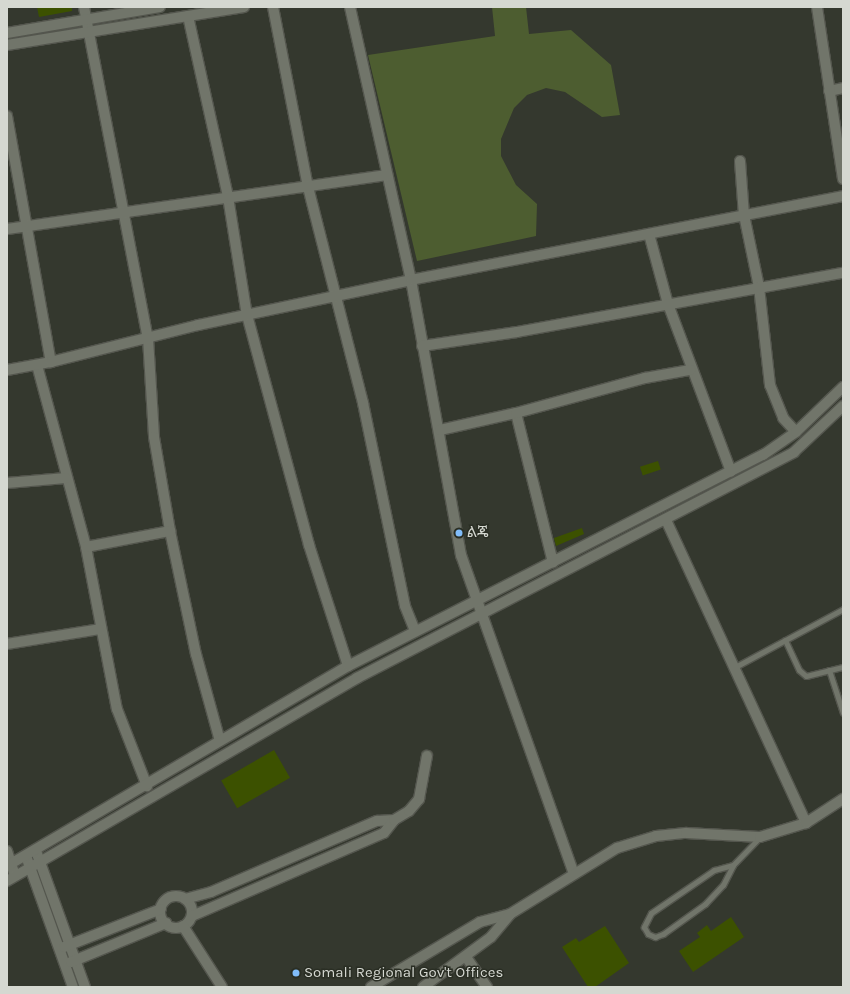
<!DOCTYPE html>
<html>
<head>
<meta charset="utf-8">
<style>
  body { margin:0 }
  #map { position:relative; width:850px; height:994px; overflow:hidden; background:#34382e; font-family:Karla,"Noto Sans Ethiopic",sans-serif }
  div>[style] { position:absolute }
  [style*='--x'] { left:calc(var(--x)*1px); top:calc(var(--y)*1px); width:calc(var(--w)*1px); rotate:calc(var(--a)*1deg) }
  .green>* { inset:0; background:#4d5d30 }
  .building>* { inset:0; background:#3c5100; transform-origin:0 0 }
  .roads { filter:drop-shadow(1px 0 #54564e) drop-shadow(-1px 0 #54564e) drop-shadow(0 1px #54564e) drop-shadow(0 -1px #54564e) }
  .lane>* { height:5px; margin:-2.5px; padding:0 2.5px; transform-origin:2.5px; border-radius:2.5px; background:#71756a }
  .street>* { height:10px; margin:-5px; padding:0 5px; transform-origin:5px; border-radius:5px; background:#71756a }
  .street>.ring { margin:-5px; padding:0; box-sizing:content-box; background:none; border:10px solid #71756a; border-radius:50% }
  .secondary>* { height:10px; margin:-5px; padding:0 5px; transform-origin:5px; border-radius:5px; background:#71756a }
  .dots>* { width:11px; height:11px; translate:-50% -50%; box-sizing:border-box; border:2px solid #2a2e24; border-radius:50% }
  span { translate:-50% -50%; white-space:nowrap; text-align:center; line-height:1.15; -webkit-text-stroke:3px #2a2e24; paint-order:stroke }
  .poi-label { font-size:15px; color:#d5d8d1 }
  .left { translate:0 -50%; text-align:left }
  .frame { position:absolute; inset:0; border:8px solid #d5d8d1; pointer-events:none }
</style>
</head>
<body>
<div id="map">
  <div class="green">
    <i style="clip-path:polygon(492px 7px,526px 7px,529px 34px,571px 30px,611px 65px,620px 115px,602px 117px,565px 92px,546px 88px,527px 95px,514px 108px,501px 139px,501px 156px,516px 185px,537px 204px,536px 236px,417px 261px,368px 55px,495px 36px)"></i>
  </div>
  <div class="building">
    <i style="clip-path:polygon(37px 7px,72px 7px,72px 11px,39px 17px)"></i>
    <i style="left:658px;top:461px;width:9px;height:19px;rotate:72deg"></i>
    <i style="clip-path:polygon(582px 528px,584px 534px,556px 546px,554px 538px)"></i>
    <i style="left:274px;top:750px;width:32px;height:61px;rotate:60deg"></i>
    <i style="clip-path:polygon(731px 917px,744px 937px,693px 972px,679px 951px,700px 937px,697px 933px,707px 925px,711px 931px)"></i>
    <i style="clip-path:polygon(605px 926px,629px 963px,595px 987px,588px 987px,562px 947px,576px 938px,579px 942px)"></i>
  </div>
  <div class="roads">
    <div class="lane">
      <i style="--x:785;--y:640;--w:33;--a:65"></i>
      <i style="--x:799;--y:670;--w:9;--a:41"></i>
      <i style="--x:806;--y:676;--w:38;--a:-14"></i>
      <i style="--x:735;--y:667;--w:123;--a:-28.2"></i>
      <i style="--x:829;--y:670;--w:45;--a:72"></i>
      <i style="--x:733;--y:865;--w:20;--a:165"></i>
      <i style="--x:714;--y:870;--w:76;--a:145.7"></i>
      <i style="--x:651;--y:913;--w:16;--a:117"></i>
      <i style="--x:644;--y:927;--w:8;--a:60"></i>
      <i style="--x:648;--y:934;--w:8;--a:23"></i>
      <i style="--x:655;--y:937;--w:9;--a:-21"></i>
      <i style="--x:663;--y:934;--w:52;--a:-35.5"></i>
      <i style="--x:705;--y:904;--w:26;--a:-47"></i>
      <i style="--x:723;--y:885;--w:22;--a:-63"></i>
      <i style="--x:733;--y:865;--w:37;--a:-46"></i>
    </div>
    <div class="street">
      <i style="--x:84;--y:7;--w:337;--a:79.1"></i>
      <i style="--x:148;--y:338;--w:99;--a:86.5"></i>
      <i style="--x:154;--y:437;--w:95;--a:80.3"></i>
      <i style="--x:170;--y:531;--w:126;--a:78.1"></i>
      <i style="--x:196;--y:654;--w:90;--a:74.6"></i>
      <i style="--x:273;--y:7;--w:183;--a:79"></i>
      <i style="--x:308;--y:187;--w:223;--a:75.7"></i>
      <i style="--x:363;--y:403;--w:207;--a:78.3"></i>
      <i style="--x:405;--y:606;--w:27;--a:68"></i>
      <i style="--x:350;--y:7;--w:280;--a:77.4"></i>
      <i style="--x:411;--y:280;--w:280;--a:79.7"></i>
      <i style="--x:461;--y:555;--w:338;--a:70.5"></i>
      <i style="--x:188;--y:16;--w:185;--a:77.5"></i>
      <i style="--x:228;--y:197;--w:120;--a:80.9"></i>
      <i style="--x:247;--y:315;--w:238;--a:74.9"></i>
      <i style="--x:309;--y:545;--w:127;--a:72.1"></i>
      <i style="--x:829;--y:91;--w:14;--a:-12"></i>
      <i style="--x:7;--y:116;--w:250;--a:79.9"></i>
      <i style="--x:740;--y:161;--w:54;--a:85.8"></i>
      <i style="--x:744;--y:215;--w:74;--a:78.2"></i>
      <i style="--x:759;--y:287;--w:99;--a:83.6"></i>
      <i style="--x:770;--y:385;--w:35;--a:68"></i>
      <i style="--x:783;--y:418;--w:19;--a:47"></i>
      <i style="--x:7;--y:229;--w:384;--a:-8.1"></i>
      <i style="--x:649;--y:234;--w:73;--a:74.8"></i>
      <i style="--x:668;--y:304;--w:179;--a:69.4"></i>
      <i style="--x:422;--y:346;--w:96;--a:-8.4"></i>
      <i style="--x:517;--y:332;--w:331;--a:-10.3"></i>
      <i style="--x:37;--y:365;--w:188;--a:74.9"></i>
      <i style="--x:86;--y:547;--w:165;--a:79.2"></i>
      <i style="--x:117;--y:709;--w:83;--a:68.7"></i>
      <i style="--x:7;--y:370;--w:45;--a:-10.3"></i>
      <i style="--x:51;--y:362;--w:152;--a:-14.1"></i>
      <i style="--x:198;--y:325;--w:218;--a:-11.9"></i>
      <i style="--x:411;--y:280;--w:440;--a:-11"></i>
      <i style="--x:516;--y:413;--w:154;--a:76.1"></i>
      <i style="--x:440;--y:430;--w:78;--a:-12.6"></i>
      <i style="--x:516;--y:413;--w:134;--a:-15.2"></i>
      <i style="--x:645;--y:378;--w:46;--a:-10.1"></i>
      <i style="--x:7;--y:483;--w:59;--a:-4.8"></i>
      <i style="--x:666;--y:520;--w:334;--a:65.2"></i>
      <i style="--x:86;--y:547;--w:86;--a:-10.8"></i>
      <i style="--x:7;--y:644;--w:95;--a:-9.1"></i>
      <i style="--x:7;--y:851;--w:26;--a:72"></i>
      <i style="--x:36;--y:851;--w:145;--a:70.2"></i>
      <i style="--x:26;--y:856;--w:139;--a:70.3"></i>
      <i class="ring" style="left:160px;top:896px;width:22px;height:22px"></i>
      <i style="--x:185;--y:899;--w:27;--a:-15"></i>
      <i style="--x:211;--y:892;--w:181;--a:-23.2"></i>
      <i style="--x:377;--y:821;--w:17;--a:-3"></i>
      <i style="--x:192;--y:916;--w:209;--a:-23.4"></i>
      <i style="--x:384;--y:833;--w:16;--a:-52"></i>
      <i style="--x:394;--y:820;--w:17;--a:-31"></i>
      <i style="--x:409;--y:811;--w:16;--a:-50"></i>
      <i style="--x:419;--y:799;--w:44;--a:-79.5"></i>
      <i style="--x:183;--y:926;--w:72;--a:57.4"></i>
      <i style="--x:64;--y:947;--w:104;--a:-21.4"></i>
      <i style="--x:466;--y:957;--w:37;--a:55"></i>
      <i style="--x:71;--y:962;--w:103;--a:-22.3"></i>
      <i style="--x:371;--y:987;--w:127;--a:-30.8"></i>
      <i style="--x:480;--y:922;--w:31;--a:-15"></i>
      <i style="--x:510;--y:914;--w:126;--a:-31.7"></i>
      <i style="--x:617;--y:848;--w:41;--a:-17.1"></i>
      <i style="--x:656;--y:836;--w:30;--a:-6"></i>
      <i style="--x:686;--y:833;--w:74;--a:3.1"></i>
      <i style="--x:760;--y:837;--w:48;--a:-16.9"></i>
      <i style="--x:806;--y:823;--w:44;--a:-33"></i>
      <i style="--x:423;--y:987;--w:84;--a:-36.3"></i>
      <i style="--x:491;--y:937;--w:30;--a:-50"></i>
    </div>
    <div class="secondary">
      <i style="--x:817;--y:7;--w:174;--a:81.4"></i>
      <i style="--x:7;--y:33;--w:155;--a:-9.6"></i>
      <i style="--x:7;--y:45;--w:240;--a:-9.1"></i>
      <i style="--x:7;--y:866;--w:395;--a:-30.4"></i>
      <i style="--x:348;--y:666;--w:466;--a:-27"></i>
      <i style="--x:763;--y:455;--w:40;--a:-34.9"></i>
      <i style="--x:796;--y:432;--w:65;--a:-43.8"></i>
      <i style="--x:7;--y:881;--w:405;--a:-30.1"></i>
      <i style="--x:357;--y:678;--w:492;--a:-27.3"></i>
      <i style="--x:794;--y:452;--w:67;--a:-43.2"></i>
    </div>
  </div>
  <div class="dots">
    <i style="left:459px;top:533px;background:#81bdfa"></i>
    <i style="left:296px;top:973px;background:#81bdfa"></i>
  </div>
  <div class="poi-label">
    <span class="left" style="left:467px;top:533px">ልጄ</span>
    <span class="left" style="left:304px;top:973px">Somali Regional Gov't Offices</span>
  </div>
  <div class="frame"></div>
</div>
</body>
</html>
